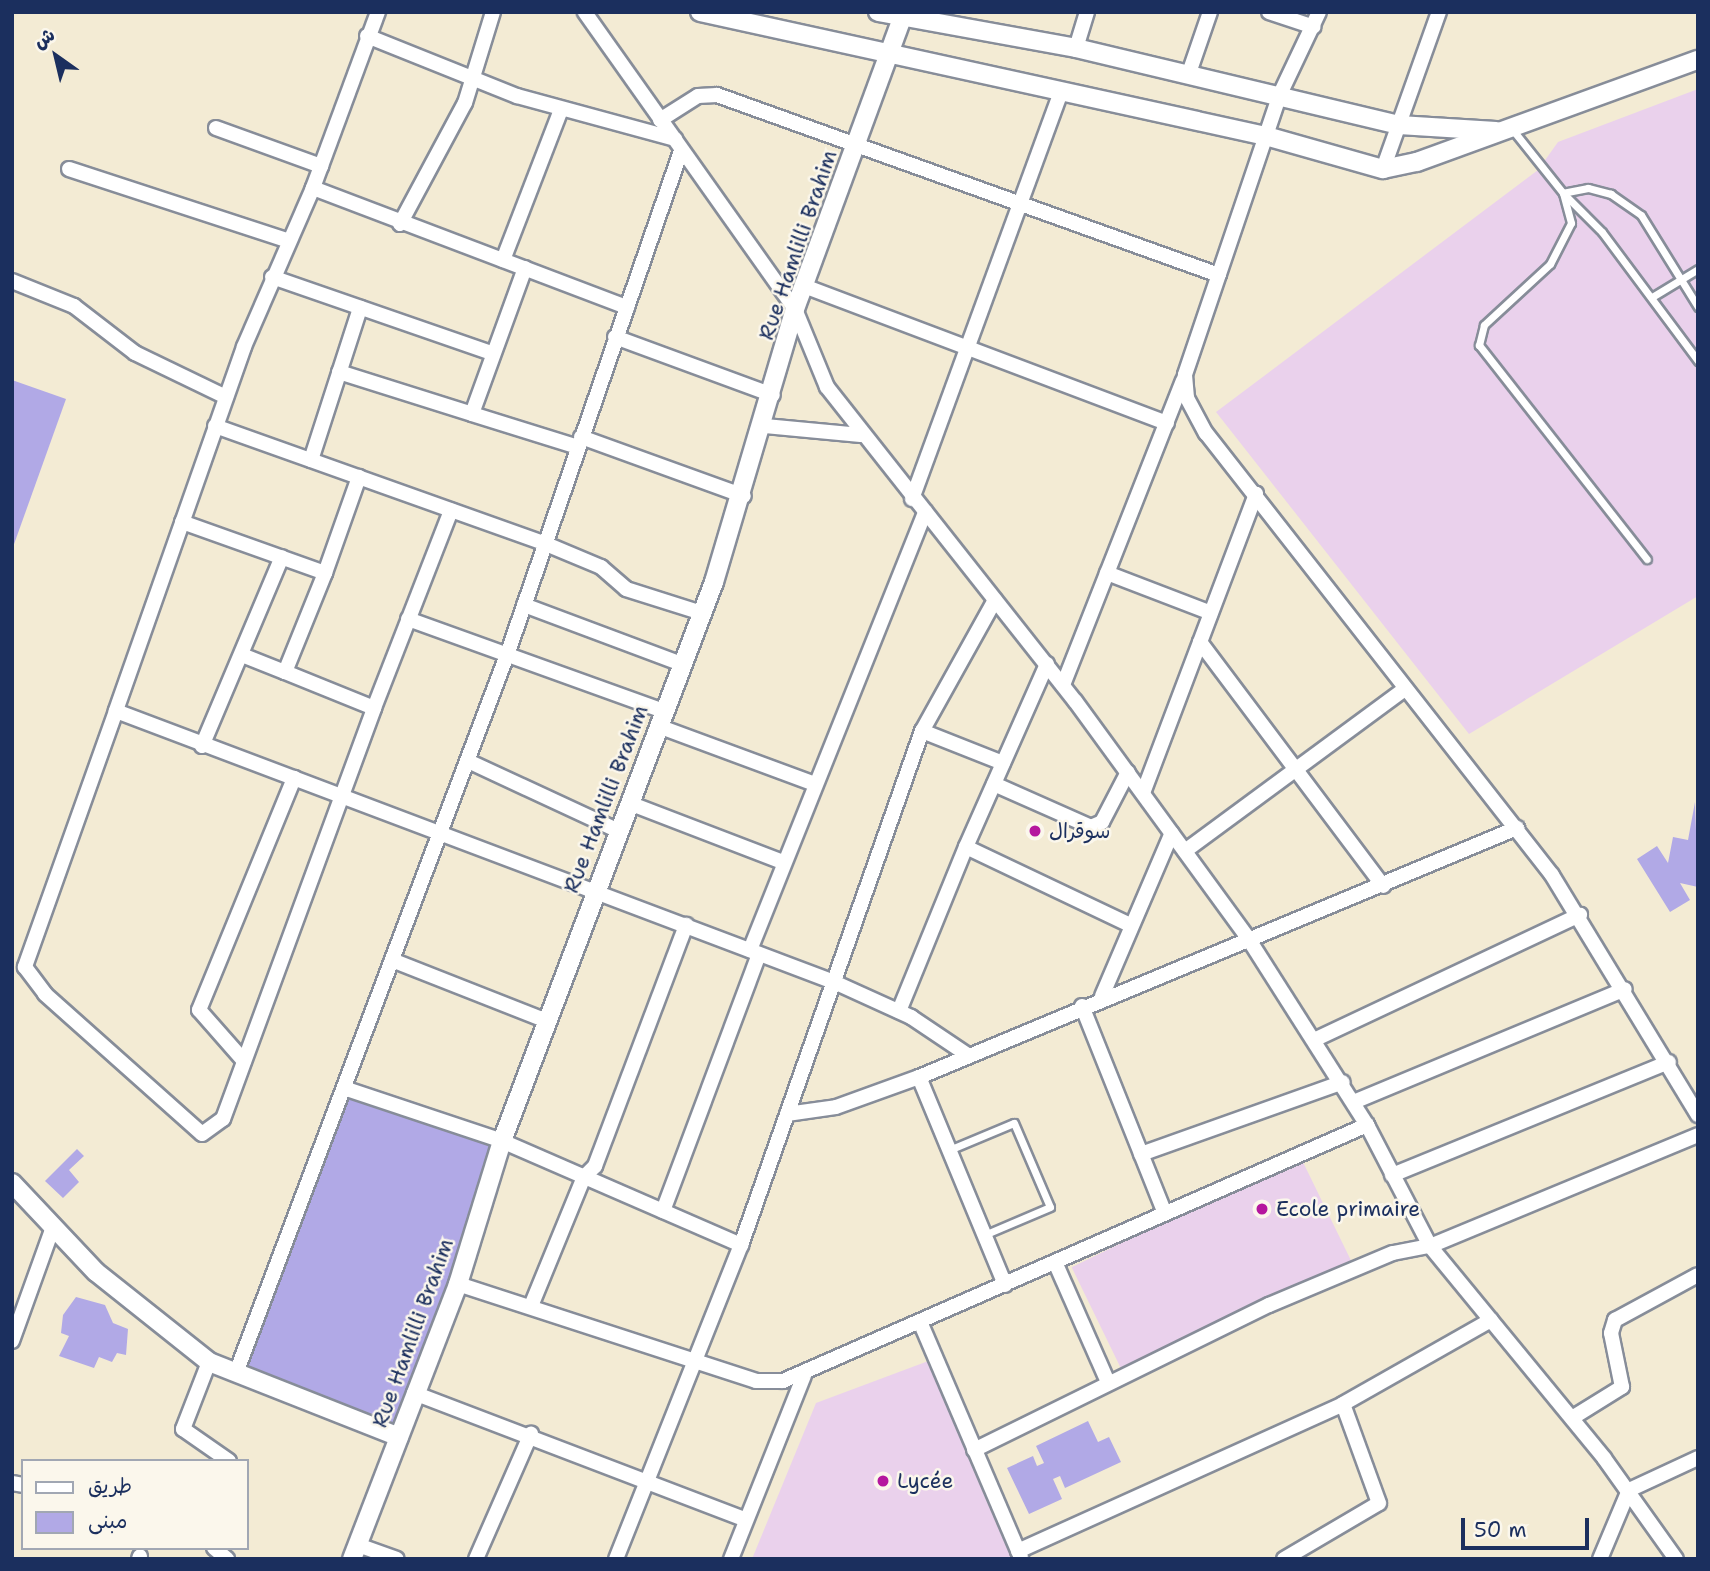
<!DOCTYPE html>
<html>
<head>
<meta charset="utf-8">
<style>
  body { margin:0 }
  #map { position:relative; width:1710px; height:1571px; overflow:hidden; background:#f3ebd4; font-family:"Shantell Sans","Playpen Sans Arabic",sans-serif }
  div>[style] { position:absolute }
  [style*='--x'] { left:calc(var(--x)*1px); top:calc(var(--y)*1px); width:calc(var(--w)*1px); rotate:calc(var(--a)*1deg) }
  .built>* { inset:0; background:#ead1ec; transform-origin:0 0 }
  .building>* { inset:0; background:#b1a9e6; transform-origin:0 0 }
  .roads { filter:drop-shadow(2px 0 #878d99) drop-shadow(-2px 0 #878d99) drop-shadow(0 2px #878d99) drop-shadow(0 -2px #878d99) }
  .service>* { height:7px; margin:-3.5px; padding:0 3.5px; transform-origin:3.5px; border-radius:3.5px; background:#fff }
  .minor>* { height:14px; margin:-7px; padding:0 7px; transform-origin:7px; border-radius:7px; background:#fff }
  .tertiary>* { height:18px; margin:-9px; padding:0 9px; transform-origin:9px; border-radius:9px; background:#fff }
  .dots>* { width:19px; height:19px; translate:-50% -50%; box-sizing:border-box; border:4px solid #fbf7ec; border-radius:50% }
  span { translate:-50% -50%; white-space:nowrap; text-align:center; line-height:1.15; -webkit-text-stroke:5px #fbf7ec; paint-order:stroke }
  .street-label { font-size:21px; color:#1b2f5e }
  .poi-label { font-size:21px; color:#1b2f5e }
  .left { translate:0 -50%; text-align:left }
  .frame { position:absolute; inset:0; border:14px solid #1b2f5e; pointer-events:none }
  .legend { position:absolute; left:21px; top:1459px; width:228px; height:91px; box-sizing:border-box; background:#fbf7ec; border:2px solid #a1a7b3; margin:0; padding:9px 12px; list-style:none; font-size:21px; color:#1b2f5e }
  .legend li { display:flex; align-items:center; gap:14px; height:35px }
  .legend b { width:35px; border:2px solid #a1a7b3 }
  .north { position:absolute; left:21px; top:21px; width:70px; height:70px; -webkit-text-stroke:5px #fbf7ec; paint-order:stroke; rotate:326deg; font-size:19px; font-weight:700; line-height:28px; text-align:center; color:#1b2f5e }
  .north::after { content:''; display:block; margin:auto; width:24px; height:32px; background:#1b2f5e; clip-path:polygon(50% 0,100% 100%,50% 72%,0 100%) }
  .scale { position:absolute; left:1461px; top:1518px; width:128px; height:32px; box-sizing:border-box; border:4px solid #1b2f5e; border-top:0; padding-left:9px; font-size:21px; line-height:24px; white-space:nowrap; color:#1b2f5e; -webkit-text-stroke:5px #fbf7ec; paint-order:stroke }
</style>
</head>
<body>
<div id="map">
  <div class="built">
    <i style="clip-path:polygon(1698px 89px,1698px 596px,1469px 734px,1216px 412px,1538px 170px,1558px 142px)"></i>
    <i style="left:1300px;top:1156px;width:118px;height:254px;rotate:64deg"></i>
    <i style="clip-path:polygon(931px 1360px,1016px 1559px,752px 1559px,816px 1403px)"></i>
  </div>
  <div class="building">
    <i style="clip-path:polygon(12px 380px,66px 399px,13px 547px,12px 547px)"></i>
    <i style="clip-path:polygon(1695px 802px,1698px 887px,1680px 883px,1690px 900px,1670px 912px,1637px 859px,1657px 846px,1668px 863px,1673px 837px,1688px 840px)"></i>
    <i style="left:344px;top:1088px;width:167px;height:305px;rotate:19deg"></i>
    <i style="clip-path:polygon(77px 1149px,84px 1156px,69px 1170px,79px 1182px,63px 1198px,45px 1181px)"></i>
    <i style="clip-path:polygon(76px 1297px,105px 1305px,113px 1323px,128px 1329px,126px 1355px,117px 1353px,112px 1362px,99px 1357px,94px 1368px,59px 1356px,69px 1336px,61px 1333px,63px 1315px)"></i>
    <i style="clip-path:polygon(1088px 1421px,1098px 1442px,1109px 1437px,1121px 1462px,1065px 1488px,1060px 1476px,1053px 1479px,1062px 1499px,1029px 1514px,1007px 1468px,1033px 1456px,1037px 1466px,1044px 1463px,1036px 1446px)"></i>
  </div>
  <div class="roads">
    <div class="service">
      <i style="--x:1512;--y:129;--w:82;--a:51.4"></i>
      <i style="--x:1563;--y:193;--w:31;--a:75"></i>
      <i style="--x:1571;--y:223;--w:46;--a:117.1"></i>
      <i style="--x:1550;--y:264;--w:90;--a:137.3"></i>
      <i style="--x:1484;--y:325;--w:21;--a:104"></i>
      <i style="--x:1479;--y:345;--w:272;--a:51.9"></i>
      <i style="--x:1652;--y:297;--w:54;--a:-31.3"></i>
      <i style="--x:1698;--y:307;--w:108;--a:-121.8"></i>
      <i style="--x:1641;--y:215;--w:37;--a:-145"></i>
      <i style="--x:1611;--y:194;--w:24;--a:-165"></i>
      <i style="--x:1588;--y:188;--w:25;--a:169"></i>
      <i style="--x:1563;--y:193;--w:55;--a:45"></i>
      <i style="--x:1602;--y:232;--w:161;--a:53.3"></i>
      <i style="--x:949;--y:1150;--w:70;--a:-22.6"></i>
      <i style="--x:1014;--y:1123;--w:91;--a:66.8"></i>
      <i style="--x:1050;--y:1207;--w:72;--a:157"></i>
    </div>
    <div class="minor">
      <i style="--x:378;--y:12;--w:188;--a:110.3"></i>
      <i style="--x:313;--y:188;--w:336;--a:20.8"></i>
      <i style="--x:1269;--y:12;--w:47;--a:18.4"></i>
      <i style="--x:1319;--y:12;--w:91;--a:115.4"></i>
      <i style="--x:1280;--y:94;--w:297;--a:108.7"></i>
      <i style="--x:1185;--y:375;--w:23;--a:85"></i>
      <i style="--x:1187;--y:398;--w:40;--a:62"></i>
      <i style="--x:1206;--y:433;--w:561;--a:51.95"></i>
      <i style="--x:1552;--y:875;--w:281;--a:58.7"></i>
      <i style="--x:367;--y:36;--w:162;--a:21.8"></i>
      <i style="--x:517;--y:96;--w:164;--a:15.2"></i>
      <i style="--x:1076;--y:48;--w:38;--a:-73"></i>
      <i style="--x:1189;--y:73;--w:65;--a:-71"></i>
      <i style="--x:660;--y:120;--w:45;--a:-32.3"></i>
      <i style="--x:698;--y:96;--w:19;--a:-3"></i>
      <i style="--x:717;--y:95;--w:533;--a:19.73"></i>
      <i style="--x:216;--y:128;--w:112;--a:19.9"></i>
      <i style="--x:69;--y:169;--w:231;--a:18.1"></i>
      <i style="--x:1383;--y:169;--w:167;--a:-70.4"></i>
      <i style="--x:313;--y:188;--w:173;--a:113.5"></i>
      <i style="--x:244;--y:347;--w:386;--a:109.4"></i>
      <i style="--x:116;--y:711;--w:767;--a:20.68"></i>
      <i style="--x:834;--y:982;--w:85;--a:24.4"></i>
      <i style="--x:911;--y:1017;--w:66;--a:33.9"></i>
      <i style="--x:400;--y:224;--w:137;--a:-61.8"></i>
      <i style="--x:465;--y:103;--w:95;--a:-72.9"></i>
      <i style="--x:503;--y:260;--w:161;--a:-68.9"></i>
      <i style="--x:525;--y:268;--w:155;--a:110"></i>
      <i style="--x:472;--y:414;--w:111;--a:17.3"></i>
      <i style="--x:272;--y:277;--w:233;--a:19.1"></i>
      <i style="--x:12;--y:281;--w:67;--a:22"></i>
      <i style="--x:74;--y:306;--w:77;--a:37.6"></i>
      <i style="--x:135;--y:353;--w:101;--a:25.8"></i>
      <i style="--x:804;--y:286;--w:388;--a:20.7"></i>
      <i style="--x:615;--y:337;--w:168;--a:20.2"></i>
      <i style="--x:339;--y:372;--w:139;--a:17.5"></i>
      <i style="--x:215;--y:426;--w:351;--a:19.6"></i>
      <i style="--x:546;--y:544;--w:60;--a:22.7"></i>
      <i style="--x:601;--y:567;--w:33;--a:41"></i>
      <i style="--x:626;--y:589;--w:80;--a:17.5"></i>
      <i style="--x:765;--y:426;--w:96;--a:5.4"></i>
      <i style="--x:581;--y:437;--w:173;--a:19.9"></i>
      <i style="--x:311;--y:460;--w:160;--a:-72.1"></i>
      <i style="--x:912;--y:499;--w:434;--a:-69.9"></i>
      <i style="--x:182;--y:522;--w:152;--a:19.6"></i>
      <i style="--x:325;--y:573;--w:102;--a:-70.5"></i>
      <i style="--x:1107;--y:573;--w:111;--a:21"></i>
      <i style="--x:995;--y:600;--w:150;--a:119.1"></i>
      <i style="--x:922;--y:731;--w:87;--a:21.6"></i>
      <i style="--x:524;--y:605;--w:169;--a:20.5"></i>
      <i style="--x:408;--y:619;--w:272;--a:19.8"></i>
      <i style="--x:1200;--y:642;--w:305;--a:53.1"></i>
      <i style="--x:242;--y:655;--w:46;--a:21.6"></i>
      <i style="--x:285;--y:672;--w:107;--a:-68"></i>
      <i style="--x:1047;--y:664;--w:200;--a:113.9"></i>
      <i style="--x:966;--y:847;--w:182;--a:25.4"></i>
      <i style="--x:1063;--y:685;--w:327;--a:-68.5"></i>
      <i style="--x:374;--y:708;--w:212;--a:-68.7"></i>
      <i style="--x:116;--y:711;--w:272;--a:109.6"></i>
      <i style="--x:25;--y:967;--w:34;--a:53"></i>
      <i style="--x:45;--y:994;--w:210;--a:41.7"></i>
      <i style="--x:202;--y:1134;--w:26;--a:-36"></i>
      <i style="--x:223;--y:1119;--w:438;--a:-69.8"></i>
      <i style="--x:374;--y:708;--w:96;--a:-158"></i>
      <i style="--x:658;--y:726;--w:164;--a:20.3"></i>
      <i style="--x:202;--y:746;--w:205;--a:-67.1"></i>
      <i style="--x:468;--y:761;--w:166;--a:24.9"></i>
      <i style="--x:994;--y:784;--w:106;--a:23.9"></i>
      <i style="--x:1091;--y:827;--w:12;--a:-24"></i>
      <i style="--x:1102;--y:822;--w:56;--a:-62.5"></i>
      <i style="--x:1143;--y:793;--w:320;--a:-69.3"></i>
      <i style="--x:629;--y:803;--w:165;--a:21"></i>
      <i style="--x:1185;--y:851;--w:273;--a:-36.4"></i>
      <i style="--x:750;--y:950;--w:472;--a:-68.2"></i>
      <i style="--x:392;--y:960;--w:167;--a:21.5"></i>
      <i style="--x:1102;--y:996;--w:177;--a:-66.8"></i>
      <i style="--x:1082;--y:1006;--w:223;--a:68.2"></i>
      <i style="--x:899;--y:1011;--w:177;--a:-67.8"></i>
      <i style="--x:1316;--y:1039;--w:292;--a:-25.2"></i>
      <i style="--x:244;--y:1061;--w:68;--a:-131.4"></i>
      <i style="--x:199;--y:1010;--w:251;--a:-67.7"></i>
      <i style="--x:919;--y:1077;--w:225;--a:67.5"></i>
      <i style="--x:344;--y:1088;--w:167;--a:18.5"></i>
      <i style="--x:502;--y:1141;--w:261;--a:23.5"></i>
      <i style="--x:1356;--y:1101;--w:291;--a:-22.6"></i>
      <i style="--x:787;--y:1114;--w:49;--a:-8.1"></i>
      <i style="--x:836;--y:1107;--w:88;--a:-19.9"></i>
      <i style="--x:919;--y:1077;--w:648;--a:-22.61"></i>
      <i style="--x:1367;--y:1125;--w:136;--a:62.5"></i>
      <i style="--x:1430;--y:1246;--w:274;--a:50.6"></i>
      <i style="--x:1604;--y:1458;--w:124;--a:54.5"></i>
      <i style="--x:1141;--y:1154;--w:214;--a:-19.6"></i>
      <i style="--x:1392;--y:1175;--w:299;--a:-22.2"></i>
      <i style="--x:663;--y:1211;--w:274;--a:-69.5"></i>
      <i style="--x:1055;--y:1262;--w:131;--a:66.2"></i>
      <i style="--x:458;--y:1284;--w:313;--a:18"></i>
      <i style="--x:756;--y:1381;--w:27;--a:0"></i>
      <i style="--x:783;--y:1381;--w:638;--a:-23.67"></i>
      <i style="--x:1367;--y:1125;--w:222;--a:-122.5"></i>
      <i style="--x:1248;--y:938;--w:293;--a:-126.1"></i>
      <i style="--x:1075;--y:701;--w:400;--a:-128.3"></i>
      <i style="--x:827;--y:387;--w:84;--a:-112.3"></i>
      <i style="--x:795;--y:309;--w:364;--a:-125.3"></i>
      <i style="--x:531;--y:1306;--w:139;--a:-67.7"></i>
      <i style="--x:584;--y:1177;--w:16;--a:-45"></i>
      <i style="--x:595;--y:1166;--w:258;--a:-69.3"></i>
      <i style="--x:921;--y:1324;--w:254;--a:66.8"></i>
      <i style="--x:12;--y:1341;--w:121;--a:-70.2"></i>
      <i style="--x:209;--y:1362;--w:72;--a:111.2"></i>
      <i style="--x:183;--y:1429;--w:56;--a:34.8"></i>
      <i style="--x:236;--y:1373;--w:767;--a:-69.32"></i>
      <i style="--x:507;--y:655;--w:533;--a:-70.95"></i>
      <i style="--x:414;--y:1393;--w:355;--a:20.9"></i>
      <i style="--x:1572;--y:1418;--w:59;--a:-31.8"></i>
      <i style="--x:1622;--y:1387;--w:55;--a:-101.5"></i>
      <i style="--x:1611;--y:1333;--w:14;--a:-73"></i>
      <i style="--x:1615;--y:1320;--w:94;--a:-28.5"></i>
      <i style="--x:974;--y:1450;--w:329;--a:-26.2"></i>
      <i style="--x:1269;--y:1305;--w:134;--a:-22.8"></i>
      <i style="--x:1393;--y:1253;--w:38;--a:-11"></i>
      <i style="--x:1430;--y:1246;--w:290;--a:-22.5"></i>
      <i style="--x:12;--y:1483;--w:11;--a:10"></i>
      <i style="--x:358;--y:1545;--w:41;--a:19.7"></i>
      <i style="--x:214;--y:1548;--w:17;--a:40"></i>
      <i style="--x:1018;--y:1551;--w:357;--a:-24.3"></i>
      <i style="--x:1343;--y:1404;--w:170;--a:-29.6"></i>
      <i style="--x:139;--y:1559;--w:3;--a:-72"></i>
      <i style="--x:476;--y:1559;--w:137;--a:-66.3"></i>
      <i style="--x:616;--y:1559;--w:338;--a:-68.3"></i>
      <i style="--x:741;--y:1245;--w:545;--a:-70.6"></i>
      <i style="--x:731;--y:1559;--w:197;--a:-68.3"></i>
      <i style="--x:1284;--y:1559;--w:110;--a:-30.5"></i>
      <i style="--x:1379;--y:1503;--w:105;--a:-110"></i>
      <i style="--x:1600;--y:1559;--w:75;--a:-67.2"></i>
      <i style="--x:1629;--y:1490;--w:76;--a:-24.9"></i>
    </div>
    <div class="tertiary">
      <i style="--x:700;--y:12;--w:579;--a:12.36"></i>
      <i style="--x:1266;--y:136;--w:122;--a:15.8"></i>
      <i style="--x:1383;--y:169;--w:35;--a:-12"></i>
      <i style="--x:1417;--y:162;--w:299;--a:-20"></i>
      <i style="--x:878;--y:12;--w:201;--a:10.3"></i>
      <i style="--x:1076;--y:48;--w:332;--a:13.4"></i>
      <i style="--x:1399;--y:125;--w:97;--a:3.5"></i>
      <i style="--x:12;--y:1183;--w:122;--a:46.7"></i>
      <i style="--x:96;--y:1272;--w:144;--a:38.5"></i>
      <i style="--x:209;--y:1362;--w:204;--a:21.5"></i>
      <i style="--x:352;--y:1559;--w:295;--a:-68.9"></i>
      <i style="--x:458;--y:1284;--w:150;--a:-72.9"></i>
      <i style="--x:502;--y:1141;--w:598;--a:-69.23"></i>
      <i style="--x:714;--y:582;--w:285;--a:-73.5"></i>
      <i style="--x:795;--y:309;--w:316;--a:-69.8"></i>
    </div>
  </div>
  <div class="dots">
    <i style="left:1035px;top:831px;background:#b5179e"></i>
    <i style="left:1262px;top:1209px;background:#b5179e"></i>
    <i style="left:883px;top:1481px;background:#b5179e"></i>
  </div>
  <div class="street-label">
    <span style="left:798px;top:245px;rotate:-71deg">Rue Hamlilli Brahim</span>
    <span style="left:606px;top:799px;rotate:-69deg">Rue Hamlilli Brahim</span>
    <span style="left:413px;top:1333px;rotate:-70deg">Rue Hamlilli Brahim</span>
  </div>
  <div class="poi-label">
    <span class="left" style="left:1049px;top:831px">سوقرال</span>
    <span class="left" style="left:1276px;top:1209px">Ecole primaire</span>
    <span class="left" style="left:897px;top:1481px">Lycée</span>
  </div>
  <div class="frame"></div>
  <ul class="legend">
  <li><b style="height:9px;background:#fff"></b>طريق</li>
  <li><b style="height:19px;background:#b1a9e6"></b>مبنى</li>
  </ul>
  <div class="north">ش</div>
  <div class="scale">50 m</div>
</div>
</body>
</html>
